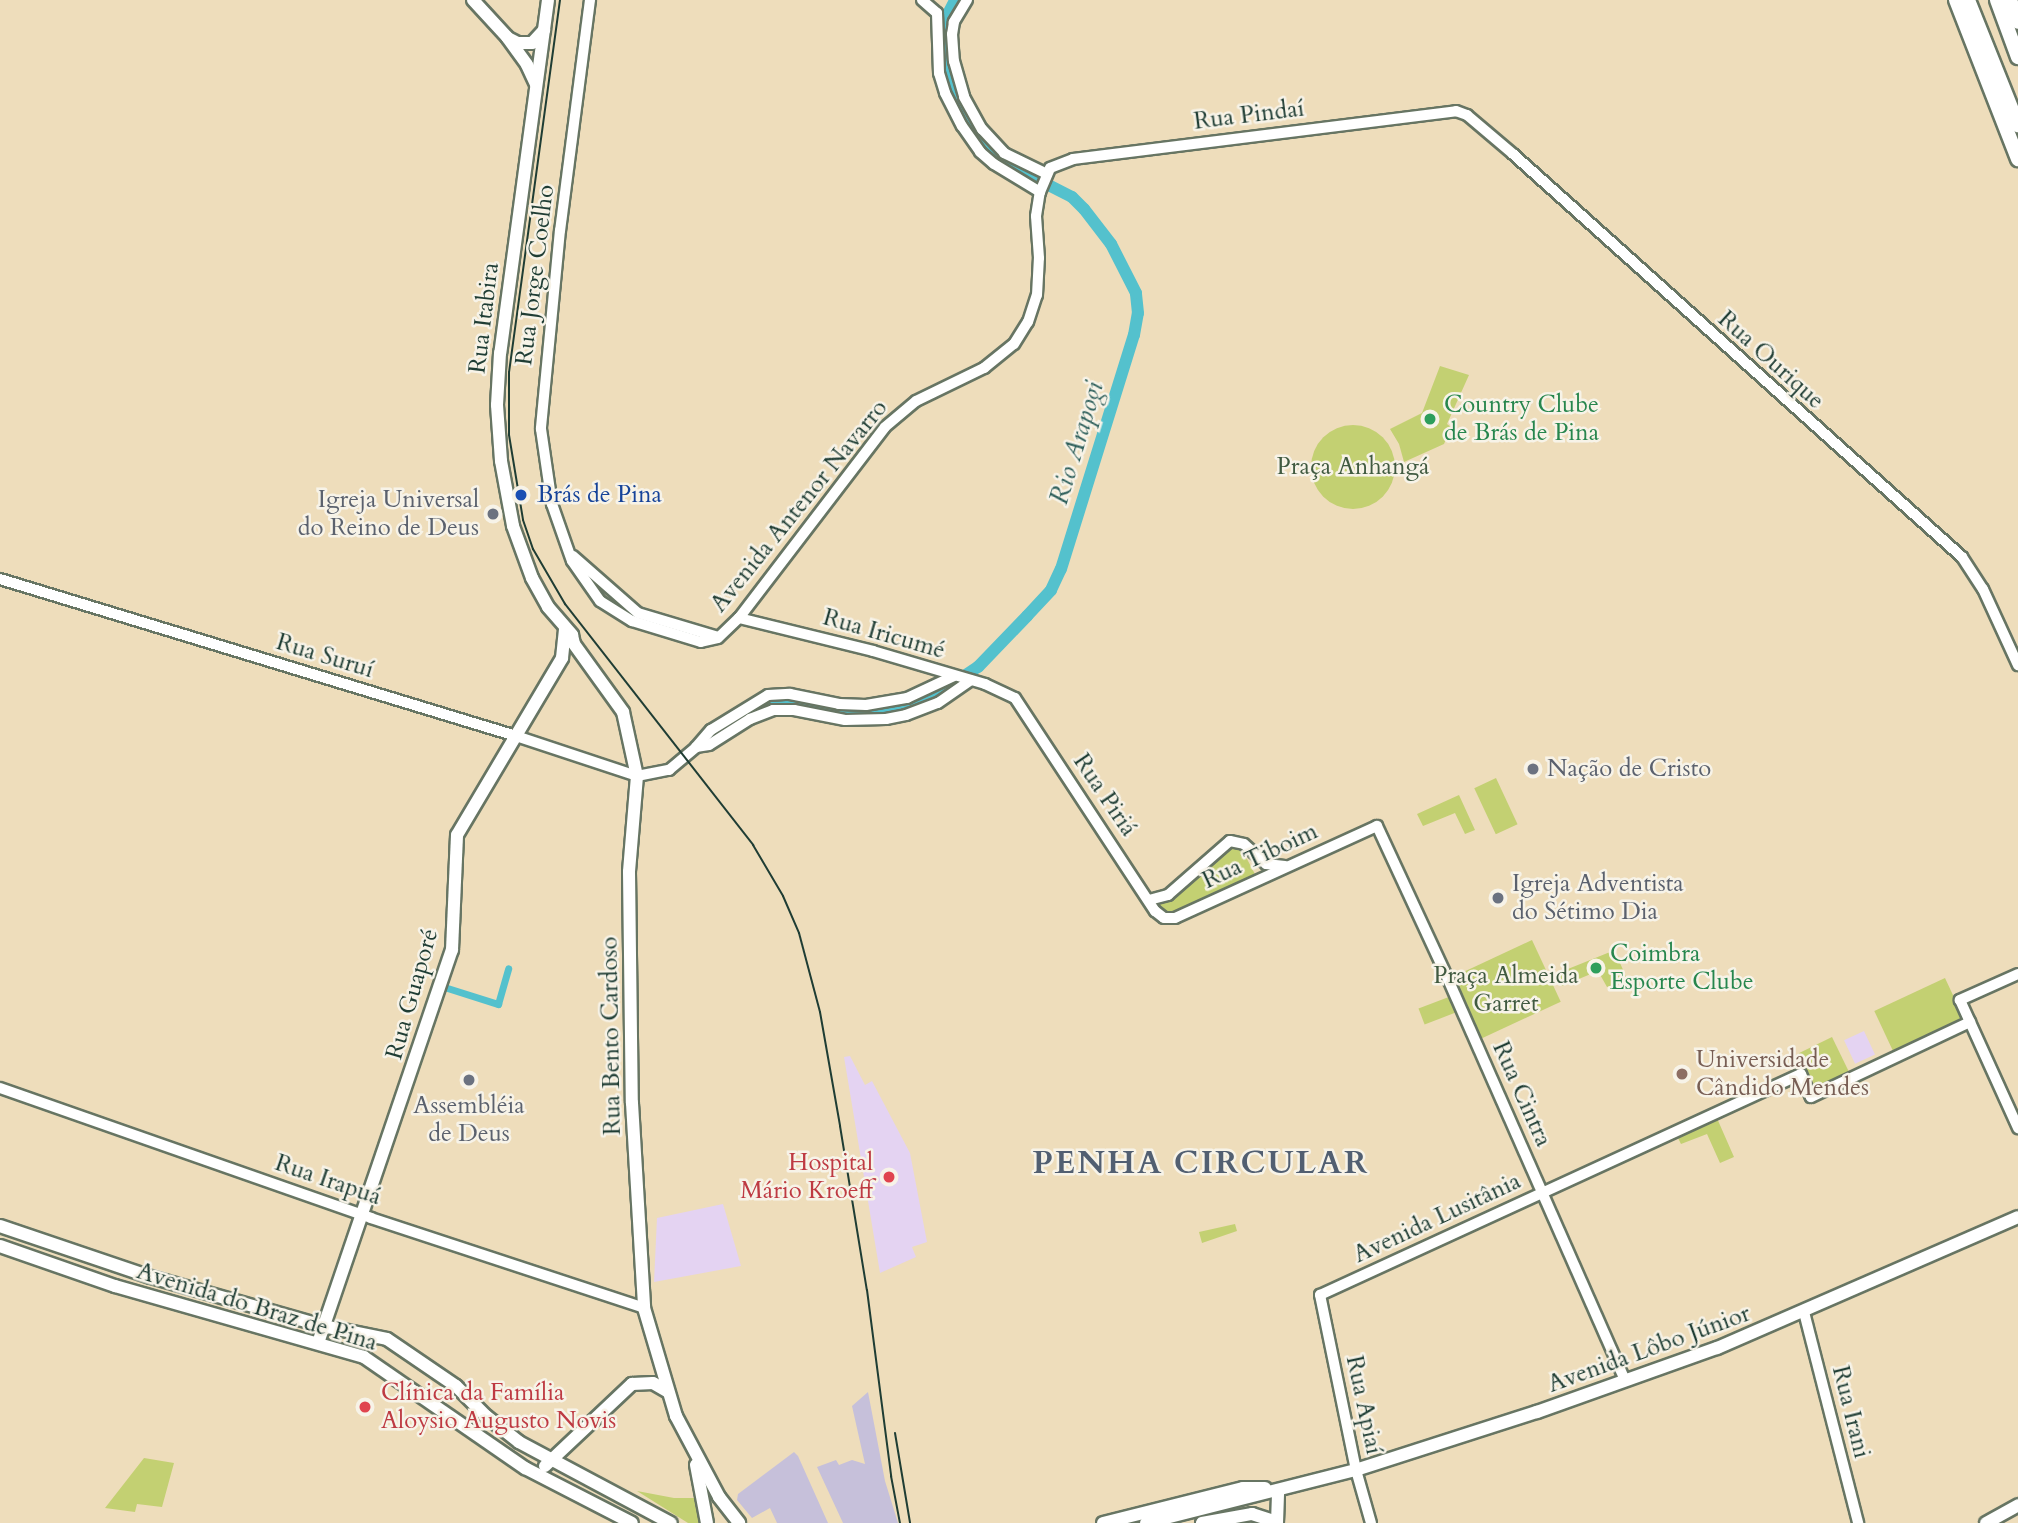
<!DOCTYPE html>
<html>
<head>
<meta charset="utf-8">
<style>
  body { margin:0 }
  #map { position:relative; width:2018px; height:1523px; overflow:hidden; background:#edb; font-family:Cardo,serif }
  div>[style] { position:absolute }
  [style*='--x'] { left:calc(var(--x)*1px); top:calc(var(--y)*1px); width:calc(var(--w)*1px); rotate:calc(var(--a)*1deg) }
  .built>* { inset:0; background:#e4d3f2; transform-origin:0 0 }
  .industrial>* { inset:0; background:#c6c0da }
  .green>* { inset:0; background:#c3d072; transform-origin:0 0 }
  .round { border-radius:50% }
  .canal>* { height:7px; margin:-3.5px; padding:0 3.5px; transform-origin:3.5px; border-radius:3.5px; background:#54c1cd }
  .river>* { height:12px; margin:-6px; padding:0 6px; transform-origin:6px; border-radius:6px; background:#54c1cd }
  .roads { filter:drop-shadow(2px 0 #677563) drop-shadow(-2px 0 #677563) drop-shadow(0 2px #677563) drop-shadow(0 -2px #677563) }
  .minor>* { height:10px; margin:-5px; padding:0 5px; transform-origin:5px; border-radius:5px; background:#fff }
  .major>* { height:12px; margin:-6px; padding:0 6px; transform-origin:6px; border-radius:6px; background:#fff }
  .highway>* { height:14px; margin:-7px; padding:0 7px; transform-origin:7px; border-radius:7px; background:#fff }
  .rail>* { height:2px; margin:-1px; padding:0 1px; transform-origin:1px; border-radius:1px; background:#1f3d34 }
  .dots>* { width:19px; height:19px; translate:-50% -50%; box-sizing:border-box; border:4px solid #f7f3e8; border-radius:50% }
  span { translate:-50% -50%; white-space:nowrap; text-align:center; line-height:1.15; -webkit-text-stroke:5px #f7f3e8; paint-order:stroke }
  .street-label { font-size:24px; color:#1f3d34 }
  .leisure-label { font-size:24px; color:#27864d }
  .left { translate:0 -50%; text-align:left }
  .park-label { font-size:24px; color:#405a40 }
  .transit-label { font-size:24px; color:#164399 }
  .worship-label { font-size:24px; color:#5b616d }
  .right { translate:-100% -50%; text-align:right }
  .education-label { font-size:24px; color:#785e54 }
  .health-label { font-size:24px; color:#be3a42 }
  .water-label { font-size:26px; color:#2c5e5a; font-style:italic }
  .district-label { font-size:32px; color:#525f71; font-weight:700; letter-spacing:2px }
</style>
</head>
<body>
<div id="map">
  <div class="built">
    <i style="left:1864px;top:1031px;width:26px;height:22px;rotate:65deg"></i>
    <i style="clip-path:polygon(850px 1056px,865px 1085px,872px 1081px,910px 1153px,927px 1242px,912px 1247px,916px 1257px,880px 1273px,844px 1057px)"></i>
    <i style="clip-path:polygon(723px 1204px,741px 1266px,654px 1282px,657px 1218px)"></i>
  </div>
  <div class="industrial">
    <i style="clip-path:polygon(868px 1392px,885px 1481px,898px 1523px,843px 1523px,817px 1467px,836px 1460px,839px 1465px,852px 1460px,865px 1464px,852px 1406px)"></i>
    <i style="clip-path:polygon(794px 1452px,798px 1456px,828px 1523px,777px 1523px,770px 1508px,752px 1518px,737px 1500px,738px 1494px)"></i>
  </div>
  <div class="green">
    <i style="clip-path:polygon(1440px 366px,1469px 375px,1447px 424px,1451px 427px,1444px 444px,1404px 462px,1399px 444px,1390px 429px,1422px 413px)"></i>
    <i class="round" style="left:1311px;top:425px;width:84px;height:84px"></i>
    <i style="left:1496px;top:778px;width:51px;height:24px;rotate:65deg"></i>
    <i style="clip-path:polygon(1459px 795px,1475px 830px,1465px 834px,1455px 813px,1423px 826px,1417px 814px)"></i>
    <i style="clip-path:polygon(1234px 843px,1247px 859px,1257px 878px,1169px 916px,1157px 905px,1183px 887px)"></i>
    <i style="left:1532px;top:940px;width:68px;height:91px;rotate:65deg"></i>
    <i style="clip-path:polygon(1610px 952px,1617px 956px,1627px 979px,1624px 981px,1607px 987px,1598px 971px,1562px 986px,1558px 973px)"></i>
    <i style="left:1945px;top:978px;width:47px;height:78px;rotate:65deg"></i>
    <i style="left:1454px;top:995px;width:17px;height:38px;rotate:69deg"></i>
    <i style="left:1832px;top:1037px;width:43px;height:37px;rotate:64deg"></i>
    <i style="clip-path:polygon(1716px 1116px,1734px 1157px,1720px 1163px,1707px 1134px,1681px 1144px,1676px 1134px)"></i>
    <i style="clip-path:polygon(1235px 1224px,1237px 1231px,1202px 1243px,1199px 1232px)"></i>
    <i style="clip-path:polygon(144px 1458px,174px 1463px,162px 1507px,137px 1504px,135px 1512px,105px 1508px)"></i>
    <i style="clip-path:polygon(637px 1491px,674px 1498px,695px 1498px,700px 1493px,704px 1523px,688px 1523px)"></i>
  </div>
  <div class="canal">
    <i style="--x:441;--y:986;--w:60;--a:17.5"></i>
    <i style="--x:498;--y:1004;--w:37;--a:-74"></i>
  </div>
  <div class="river">
    <i style="--x:713;--y:737;--w:57;--a:-32"></i>
    <i style="--x:761;--y:707;--w:22;--a:-13"></i>
    <i style="--x:782;--y:702;--w:78;--a:7.4"></i>
    <i style="--x:859;--y:712;--w:27;--a:0"></i>
    <i style="--x:886;--y:712;--w:63;--a:-21.3"></i>
    <i style="--x:945;--y:689;--w:40;--a:-34"></i>
    <i style="--x:978;--y:667;--w:71;--a:-46.1"></i>
    <i style="--x:1027;--y:616;--w:35;--a:-47"></i>
    <i style="--x:1051;--y:590;--w:23;--a:-65"></i>
    <i style="--x:1061;--y:569;--w:245;--a:-72.7"></i>
    <i style="--x:1134;--y:335;--w:22;--a:-80"></i>
    <i style="--x:1138;--y:313;--w:20;--a:-96"></i>
    <i style="--x:1136;--y:293;--w:55;--a:-117"></i>
    <i style="--x:1111;--y:244;--w:44;--a:-127.6"></i>
    <i style="--x:1084;--y:209;--w:17;--a:-135"></i>
    <i style="--x:1072;--y:197;--w:68;--a:-153.1"></i>
    <i style="--x:1011;--y:166;--w:30;--a:-143"></i>
    <i style="--x:987;--y:148;--w:53;--a:-125.8"></i>
    <i style="--x:956;--y:105;--w:34;--a:-111"></i>
    <i style="--x:944;--y:73;--w:30;--a:-90"></i>
    <i style="--x:944;--y:43;--w:23;--a:-88"></i>
    <i style="--x:945;--y:20;--w:22;--a:-63"></i>
  </div>
  <div class="roads">
    <div class="minor">
      <i style="--x:590;--y:0;--w:232;--a:97.4"></i>
      <i style="--x:560;--y:230;--w:200;--a:95.5"></i>
      <i style="--x:541;--y:429;--w:76;--a:81.7"></i>
      <i style="--x:552;--y:504;--w:60;--a:70.7"></i>
      <i style="--x:572;--y:561;--w:49;--a:55"></i>
      <i style="--x:600;--y:601;--w:38;--a:32"></i>
      <i style="--x:632;--y:621;--w:72;--a:16.9"></i>
      <i style="--x:701;--y:642;--w:17;--a:-13"></i>
      <i style="--x:718;--y:638;--w:29;--a:-44"></i>
      <i style="--x:739;--y:618;--w:240;--a:-52.6"></i>
      <i style="--x:885;--y:427;--w:40;--a:-40"></i>
      <i style="--x:916;--y:401;--w:76;--a:-25.9"></i>
      <i style="--x:984;--y:368;--w:38;--a:-39"></i>
      <i style="--x:1014;--y:344;--w:26;--a:-58"></i>
      <i style="--x:1028;--y:322;--w:28;--a:-72"></i>
      <i style="--x:1037;--y:295;--w:37;--a:-87"></i>
      <i style="--x:1039;--y:258;--w:42;--a:-94.1"></i>
      <i style="--x:1036;--y:216;--w:24;--a:-81"></i>
      <i style="--x:1040;--y:192;--w:26;--a:-67"></i>
      <i style="--x:1050;--y:168;--w:25;--a:-21"></i>
      <i style="--x:1073;--y:159;--w:386;--a:-7.1"></i>
      <i style="--x:1456;--y:111;--w:12;--a:20"></i>
      <i style="--x:1467;--y:115;--w:60;--a:40.3"></i>
      <i style="--x:1513;--y:154;--w:603;--a:41.91"></i>
      <i style="--x:1962;--y:557;--w:38;--a:57"></i>
      <i style="--x:1983;--y:589;--w:84;--a:65.3"></i>
      <i style="--x:922;--y:0;--w:20;--a:41"></i>
      <i style="--x:937;--y:13;--w:60;--a:88.1"></i>
      <i style="--x:939;--y:73;--w:21;--a:73"></i>
      <i style="--x:945;--y:93;--w:37;--a:63"></i>
      <i style="--x:962;--y:126;--w:32;--a:55"></i>
      <i style="--x:980;--y:152;--w:18;--a:41"></i>
      <i style="--x:994;--y:164;--w:54;--a:31.3"></i>
      <i style="--x:967;--y:0;--w:26;--a:121"></i>
      <i style="--x:954;--y:22;--w:12;--a:99"></i>
      <i style="--x:952;--y:34;--w:27;--a:86"></i>
      <i style="--x:954;--y:61;--w:37;--a:74"></i>
      <i style="--x:964;--y:97;--w:37;--a:61"></i>
      <i style="--x:982;--y:129;--w:33;--a:47"></i>
      <i style="--x:1004;--y:153;--w:48;--a:26"></i>
      <i style="--x:573;--y:556;--w:86;--a:41.2"></i>
      <i style="--x:638;--y:613;--w:84;--a:16.7"></i>
      <i style="--x:0;--y:579;--w:539;--a:16.92"></i>
      <i style="--x:516;--y:736;--w:127;--a:18.3"></i>
      <i style="--x:637;--y:776;--w:33;--a:-11"></i>
      <i style="--x:669;--y:770;--w:35;--a:-40"></i>
      <i style="--x:696;--y:747;--w:23;--a:-49"></i>
      <i style="--x:711;--y:730;--w:67;--a:-31.6"></i>
      <i style="--x:768;--y:695;--w:22;--a:-3"></i>
      <i style="--x:790;--y:694;--w:50;--a:11.5"></i>
      <i style="--x:839;--y:704;--w:27;--a:2"></i>
      <i style="--x:866;--y:705;--w:42;--a:-9.7"></i>
      <i style="--x:907;--y:698;--w:52;--a:-25.1"></i>
      <i style="--x:739;--y:618;--w:138;--a:13.8"></i>
      <i style="--x:873;--y:651;--w:117;--a:16.4"></i>
      <i style="--x:985;--y:684;--w:33;--a:25"></i>
      <i style="--x:1015;--y:698;--w:255;--a:56.7"></i>
      <i style="--x:1155;--y:911;--w:11;--a:38"></i>
      <i style="--x:1164;--y:918;--w:11;--a:0"></i>
      <i style="--x:1175;--y:918;--w:222;--a:-24.5"></i>
      <i style="--x:1377;--y:826;--w:169;--a:65.1"></i>
      <i style="--x:1448;--y:979;--w:438;--a:66.2"></i>
      <i style="--x:696;--y:747;--w:13;--a:-9"></i>
      <i style="--x:709;--y:745;--w:49;--a:-32.4"></i>
      <i style="--x:750;--y:719;--w:25;--a:-21"></i>
      <i style="--x:773;--y:710;--w:21;--a:0"></i>
      <i style="--x:794;--y:710;--w:52;--a:11.1"></i>
      <i style="--x:845;--y:720;--w:41;--a:-1.4"></i>
      <i style="--x:886;--y:719;--w:20;--a:-11"></i>
      <i style="--x:906;--y:715;--w:34;--a:-21"></i>
      <i style="--x:938;--y:703;--w:40;--a:-34.9"></i>
      <i style="--x:1149;--y:900;--w:20;--a:-15"></i>
      <i style="--x:1168;--y:895;--w:82;--a:-41.1"></i>
      <i style="--x:1230;--y:841;--w:14;--a:12"></i>
      <i style="--x:1244;--y:844;--w:30;--a:42"></i>
      <i style="--x:1266;--y:864;--w:19;--a:6"></i>
      <i style="--x:2018;--y:974;--w:64;--a:155.9"></i>
      <i style="--x:1960;--y:1000;--w:141;--a:65.6"></i>
      <i style="--x:0;--y:1088;--w:393;--a:19.3"></i>
      <i style="--x:371;--y:1218;--w:287;--a:18.2"></i>
      <i style="--x:1804;--y:1312;--w:218;--a:75.6"></i>
      <i style="--x:1371;--y:1523;--w:55;--a:-105.8"></i>
      <i style="--x:1356;--y:1470;--w:179;--a:-101.6"></i>
      <i style="--x:1320;--y:1295;--w:529;--a:-24.68"></i>
      <i style="--x:1801;--y:1074;--w:25;--a:67"></i>
      <i style="--x:1811;--y:1097;--w:176;--a:-25.3"></i>
    </div>
    <div class="major">
      <i style="--x:473;--y:0;--w:50;--a:47.4"></i>
      <i style="--x:507;--y:37;--w:34;--a:54"></i>
      <i style="--x:527;--y:65;--w:21;--a:65"></i>
      <i style="--x:548;--y:0;--w:356;--a:97.7"></i>
      <i style="--x:500;--y:353;--w:52;--a:93.3"></i>
      <i style="--x:497;--y:405;--w:56;--a:85.9"></i>
      <i style="--x:501;--y:461;--w:66;--a:79.5"></i>
      <i style="--x:513;--y:526;--w:55;--a:69.9"></i>
      <i style="--x:532;--y:578;--w:33;--a:61"></i>
      <i style="--x:548;--y:607;--w:37;--a:49"></i>
      <i style="--x:572;--y:635;--w:9;--a:77"></i>
      <i style="--x:574;--y:644;--w:84;--a:54.2"></i>
      <i style="--x:623;--y:712;--w:66;--a:77.7"></i>
      <i style="--x:637;--y:776;--w:96;--a:94.8"></i>
      <i style="--x:629;--y:872;--w:231;--a:89.3"></i>
      <i style="--x:632;--y:1103;--w:205;--a:86.6"></i>
      <i style="--x:644;--y:1308;--w:113;--a:73.5"></i>
      <i style="--x:676;--y:1416;--w:92;--a:62"></i>
      <i style="--x:719;--y:1497;--w:33;--a:52"></i>
      <i style="--x:508;--y:38;--w:11;--a:27"></i>
      <i style="--x:518;--y:43;--w:14;--a:0"></i>
      <i style="--x:532;--y:43;--w:18;--a:-47"></i>
      <i style="--x:0;--y:1226;--w:159;--a:18.7"></i>
      <i style="--x:151;--y:1277;--w:179;--a:15.9"></i>
      <i style="--x:323;--y:1326;--w:65;--a:11.5"></i>
      <i style="--x:387;--y:1339;--w:83;--a:34.3"></i>
      <i style="--x:456;--y:1386;--w:42;--a:45"></i>
      <i style="--x:486;--y:1416;--w:42;--a:38.2"></i>
      <i style="--x:519;--y:1442;--w:172;--a:28.1"></i>
      <i style="--x:0;--y:1246;--w:122;--a:19.2"></i>
      <i style="--x:115;--y:1286;--w:259;--a:15.9"></i>
      <i style="--x:364;--y:1357;--w:196;--a:34.6"></i>
      <i style="--x:525;--y:1468;--w:120;--a:27.2"></i>
      <i style="--x:318;--y:1343;--w:415;--a:-71.2"></i>
      <i style="--x:452;--y:950;--w:115;--a:-87.5"></i>
      <i style="--x:457;--y:835;--w:206;--a:-59.3"></i>
      <i style="--x:562;--y:658;--w:29;--a:-84"></i>
      <i style="--x:696;--y:1465;--w:59;--a:79.3"></i>
      <i style="--x:545;--y:1466;--w:120;--a:-43.3"></i>
      <i style="--x:632;--y:1384;--w:21;--a:-3"></i>
      <i style="--x:653;--y:1383;--w:16;--a:30"></i>
      <i style="--x:1103;--y:1523;--w:144;--a:-14"></i>
      <i style="--x:1243;--y:1488;--w:22;--a:0"></i>
      <i style="--x:1146;--y:1523;--w:217;--a:-14.2"></i>
      <i style="--x:1356;--y:1470;--w:190;--a:-17.8"></i>
      <i style="--x:1537;--y:1412;--w:191;--a:-19.6"></i>
      <i style="--x:1717;--y:1348;--w:328;--a:-23.5"></i>
      <i style="--x:1202;--y:1523;--w:51;--a:-10.2"></i>
      <i style="--x:1252;--y:1514;--w:26;--a:18"></i>
      <i style="--x:1277;--y:1523;--w:33;--a:-88"></i>
      <i style="--x:1986;--y:1523;--w:37;--a:-29"></i>
    </div>
    <div class="highway">
      <i style="--x:1956;--y:0;--w:171;--a:68.7"></i>
      <i style="--x:1968;--y:0;--w:135;--a:68.2"></i>
      <i style="--x:1997;--y:0;--w:61;--a:69.8"></i>
      <i style="--x:2010;--y:0;--w:23;--a:70"></i>
    </div>
  </div>
  <div class="rail">
    <i style="--x:560;--y:0;--w:375;--a:97.8"></i>
    <i style="--x:509;--y:372;--w:63;--a:90"></i>
    <i style="--x:509;--y:435;--w:86;--a:80.6"></i>
    <i style="--x:523;--y:520;--w:31;--a:71"></i>
    <i style="--x:533;--y:549;--w:64;--a:59.8"></i>
    <i style="--x:565;--y:604;--w:306;--a:52"></i>
    <i style="--x:753;--y:845;--w:59;--a:59.5"></i>
    <i style="--x:783;--y:896;--w:40;--a:66.6"></i>
    <i style="--x:799;--y:933;--w:82;--a:75.1"></i>
    <i style="--x:820;--y:1012;--w:116;--a:80"></i>
    <i style="--x:840;--y:1126;--w:166;--a:80.7"></i>
    <i style="--x:867;--y:1290;--w:188;--a:82.6"></i>
    <i style="--x:891;--y:1476;--w:48;--a:79.2"></i>
    <i style="--x:895;--y:1433;--w:91;--a:80.5"></i>
  </div>
  <div class="dots">
    <i style="left:1430px;top:419px;background:#2e9e5b"></i>
    <i style="left:521px;top:495px;background:#1a4fb4"></i>
    <i style="left:493px;top:514px;background:#6b7280"></i>
    <i style="left:1533px;top:769px;background:#6b7280"></i>
    <i style="left:1498px;top:898px;background:#6b7280"></i>
    <i style="left:1596px;top:968px;background:#2e9e5b"></i>
    <i style="left:1682px;top:1074px;background:#8d6e63"></i>
    <i style="left:469px;top:1080px;background:#6b7280"></i>
    <i style="left:889px;top:1177px;background:#e0444e"></i>
    <i style="left:365px;top:1407px;background:#e0444e"></i>
  </div>
  <div class="street-label">
    <span style="left:1249px;top:115px;rotate:-7deg">Rua Pindaí</span>
    <span style="left:535px;top:275px;rotate:-83deg">Rua Jorge Coelho</span>
    <span style="left:484px;top:318px;rotate:-83deg">Rua Itabira</span>
    <span style="left:1771px;top:360px;rotate:42deg">Rua Ourique</span>
    <span style="left:799px;top:506px;rotate:-51deg">Avenida Antenor Navarro</span>
    <span style="left:884px;top:634px;rotate:16deg">Rua Iricumé</span>
    <span style="left:325px;top:656px;rotate:17deg">Rua Suruí</span>
    <span style="left:1105px;top:795px;rotate:56deg">Rua Piriá</span>
    <span style="left:1260px;top:856px;rotate:-25deg">Rua Tiboim</span>
    <span style="left:412px;top:994px;rotate:-74deg">Rua Guaporé</span>
    <span style="left:611px;top:1036px;rotate:-91deg">Rua Bento Cardoso</span>
    <span style="left:1522px;top:1094px;rotate:66deg">Rua Cintra</span>
    <span style="left:328px;top:1180px;rotate:19deg">Rua Irapuá</span>
    <span style="left:1437px;top:1218px;rotate:-25deg">Avenida Lusitânia</span>
    <span style="left:257px;top:1307px;rotate:17deg">Avenida do Braz de Pina</span>
    <span style="left:1649px;top:1349px;rotate:-20deg">Avenida Lôbo Júnior</span>
    <span style="left:1364px;top:1405px;rotate:78deg">Rua Apiaí</span>
    <span style="left:1851px;top:1412px;rotate:76deg">Rua Irani</span>
  </div>
  <div class="leisure-label">
    <span class="left" style="left:1444px;top:419px">Country Clube<br>de Brás de Pina</span>
    <span class="left" style="left:1610px;top:968px">Coimbra<br>Esporte Clube</span>
  </div>
  <div class="park-label">
    <span style="left:1353px;top:467px">Praça Anhangá</span>
    <span style="left:1506px;top:990px">Praça Almeida<br>Garret</span>
  </div>
  <div class="transit-label">
    <span class="left" style="left:537px;top:495px">Brás de Pina</span>
  </div>
  <div class="worship-label">
    <span class="right" style="left:479px;top:514px">Igreja Universal<br>do Reino de Deus</span>
    <span class="left" style="left:1547px;top:769px">Nação de Cristo</span>
    <span class="left" style="left:1512px;top:898px">Igreja Adventista<br>do Sétimo Dia</span>
    <span style="left:469px;top:1120px">Assembléia<br>de Deus</span>
  </div>
  <div class="education-label">
    <span class="left" style="left:1696px;top:1074px">Universidade<br>Cândido Mendes</span>
  </div>
  <div class="health-label">
    <span class="right" style="left:873px;top:1177px">Hospital<br>Mário Kroeff</span>
    <span class="left" style="left:381px;top:1407px">Clínica da Família<br>Aloysio Augusto Novis</span>
  </div>
  <div class="water-label">
    <span style="left:1077px;top:443px;rotate:-73deg">Rio Arapogi</span>
  </div>
  <div class="district-label">
    <span style="left:1201px;top:1163px">PENHA CIRCULAR</span>
  </div>
</div>
</body>
</html>
